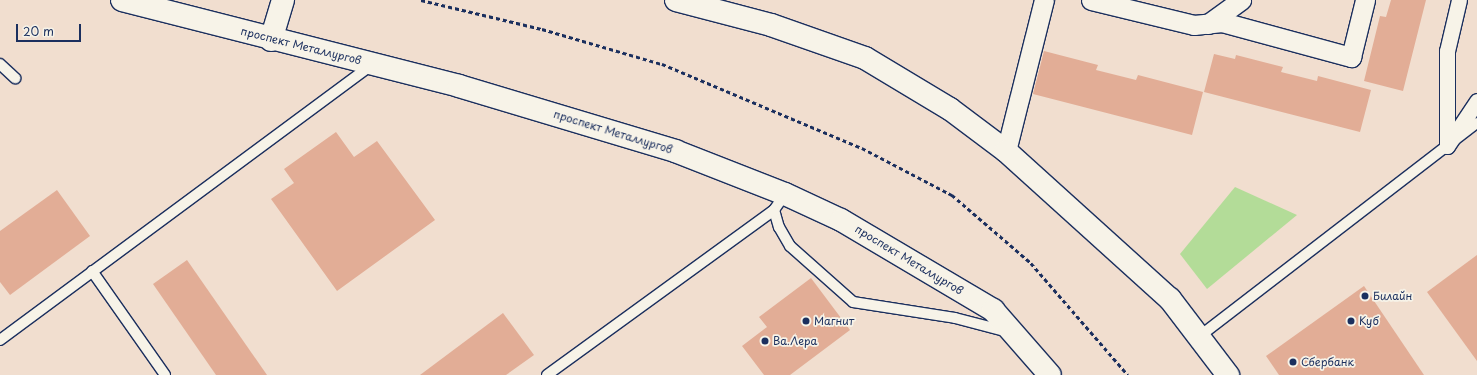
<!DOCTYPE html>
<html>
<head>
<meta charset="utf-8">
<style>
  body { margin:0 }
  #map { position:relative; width:1477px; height:375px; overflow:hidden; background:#f1decf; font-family:"Playpen Sans",sans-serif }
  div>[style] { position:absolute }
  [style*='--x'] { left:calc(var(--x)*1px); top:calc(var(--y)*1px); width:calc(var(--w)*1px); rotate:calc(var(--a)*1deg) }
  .green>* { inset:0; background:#b3dc98 }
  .building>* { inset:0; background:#e2ad96 }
  .path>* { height:2.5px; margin-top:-1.25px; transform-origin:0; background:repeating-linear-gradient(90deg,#1b2f5e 0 4px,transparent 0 7px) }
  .roads { filter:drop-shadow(1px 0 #1b2f5e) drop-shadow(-1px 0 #1b2f5e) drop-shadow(0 1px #1b2f5e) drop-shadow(0 -1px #1b2f5e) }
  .service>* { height:10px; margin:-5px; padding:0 5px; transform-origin:5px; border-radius:5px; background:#f7f3e8 }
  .pedestrian>* { height:15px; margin:-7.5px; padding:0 7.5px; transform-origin:7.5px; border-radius:7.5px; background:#f7f3e8 }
  .minor>* { height:19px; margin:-9.5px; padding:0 9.5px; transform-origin:9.5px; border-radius:9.5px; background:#f7f3e8 }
  .tertiary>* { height:22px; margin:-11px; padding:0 11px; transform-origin:11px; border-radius:11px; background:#f7f3e8 }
  .dots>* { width:11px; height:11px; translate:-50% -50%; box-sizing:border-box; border:2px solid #f7f3e8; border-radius:50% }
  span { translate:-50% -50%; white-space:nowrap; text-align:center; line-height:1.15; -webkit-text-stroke:3.5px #f7f3e8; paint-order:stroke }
  .street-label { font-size:11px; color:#1b2f5e }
  .poi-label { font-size:11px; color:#1b2f5e }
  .left { translate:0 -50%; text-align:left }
  .scale { position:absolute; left:16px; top:24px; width:65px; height:18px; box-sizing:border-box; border:2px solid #1b2f5e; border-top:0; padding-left:5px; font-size:12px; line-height:14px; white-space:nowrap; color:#1b2f5e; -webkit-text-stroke:3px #f7f3e8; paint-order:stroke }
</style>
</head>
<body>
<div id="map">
  <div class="green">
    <i style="clip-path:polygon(1235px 187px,1297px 215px,1207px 289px,1180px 254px)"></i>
  </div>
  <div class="building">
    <i style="clip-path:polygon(1391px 0,1426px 0,1403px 91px,1364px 81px,1380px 16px,1386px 17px)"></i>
    <i style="clip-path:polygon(1044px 51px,1098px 65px,1096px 70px,1136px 80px,1138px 75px,1203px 92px,1192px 135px,1033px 94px)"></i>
    <i style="clip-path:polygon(1214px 54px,1235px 59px,1236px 55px,1283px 67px,1281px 72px,1317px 81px,1318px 76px,1371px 90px,1360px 132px,1204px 92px)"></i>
    <i style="clip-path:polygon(336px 132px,354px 157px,377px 141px,435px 220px,337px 291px,271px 199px,294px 183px,284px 169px)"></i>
    <i style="clip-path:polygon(57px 190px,90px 236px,10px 295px,0 282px,0 231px)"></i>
    <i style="clip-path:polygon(1477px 255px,1477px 361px,1427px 292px)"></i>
    <i style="clip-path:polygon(187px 260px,267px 375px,216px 375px,153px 284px)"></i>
    <i style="clip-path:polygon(811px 278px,850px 330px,790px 375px,764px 375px,742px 346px,767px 327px,759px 317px)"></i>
    <i style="clip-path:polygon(1364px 286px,1424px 375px,1279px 375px,1266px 356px)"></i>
    <i style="clip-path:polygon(503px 313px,534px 355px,506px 375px,420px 375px)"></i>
  </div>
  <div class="path">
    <i style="--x:421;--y:0;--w:124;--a:13.5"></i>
    <i style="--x:542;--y:29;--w:125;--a:16.3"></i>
    <i style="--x:662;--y:64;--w:217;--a:22.8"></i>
    <i style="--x:862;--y:148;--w:102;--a:27.6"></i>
    <i style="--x:952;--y:195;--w:104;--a:40.7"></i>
    <i style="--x:1031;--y:263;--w:148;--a:49.1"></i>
  </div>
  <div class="roads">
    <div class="service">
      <i style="--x:0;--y:64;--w:21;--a:43"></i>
      <i style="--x:774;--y:210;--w:18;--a:74"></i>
      <i style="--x:779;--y:227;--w:22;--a:60"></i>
      <i style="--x:790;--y:246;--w:84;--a:41.6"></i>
      <i style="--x:853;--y:302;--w:103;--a:8.9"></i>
      <i style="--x:955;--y:318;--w:52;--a:14.6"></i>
      <i style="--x:92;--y:271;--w:127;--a:54.9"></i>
      <i style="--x:1200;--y:336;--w:349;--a:-37.6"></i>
      <i style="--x:0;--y:340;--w:463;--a:-36.5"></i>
      <i style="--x:547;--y:375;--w:281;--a:-36"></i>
      <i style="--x:774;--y:210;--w:19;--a:-55"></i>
    </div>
    <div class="pedestrian">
      <i style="--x:1447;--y:146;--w:95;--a:-90"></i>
      <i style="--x:1447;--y:51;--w:52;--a:-76.8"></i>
      <i style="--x:1447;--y:146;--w:54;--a:-56.3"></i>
    </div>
    <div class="minor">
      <i style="--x:1091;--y:0;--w:106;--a:13.6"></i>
      <i style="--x:1194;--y:25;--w:28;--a:-6"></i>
      <i style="--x:1222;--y:22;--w:134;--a:15.2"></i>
      <i style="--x:1351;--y:57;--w:59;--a:-76.2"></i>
      <i style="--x:1208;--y:24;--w:41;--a:-36"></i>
      <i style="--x:1006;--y:151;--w:156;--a:-75.9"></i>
    </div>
    <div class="tertiary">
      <i style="--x:122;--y:0;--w:348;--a:14.3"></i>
      <i style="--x:459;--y:86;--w:226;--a:16.7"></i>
      <i style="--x:675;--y:151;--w:118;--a:21.4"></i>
      <i style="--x:785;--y:194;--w:62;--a:24.9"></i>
      <i style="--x:841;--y:220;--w:177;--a:30.6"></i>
      <i style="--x:993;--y:310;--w:86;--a:48.8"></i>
      <i style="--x:676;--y:0;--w:98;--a:14.7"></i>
      <i style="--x:771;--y:25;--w:100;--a:19.3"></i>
      <i style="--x:865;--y:58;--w:99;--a:31"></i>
      <i style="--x:950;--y:109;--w:70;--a:36.9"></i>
      <i style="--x:1006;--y:151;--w:221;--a:42.1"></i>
      <i style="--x:1170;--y:299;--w:96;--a:52.7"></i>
      <i style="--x:271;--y:40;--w:42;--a:-73.3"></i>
    </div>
  </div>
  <div class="dots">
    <i style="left:1365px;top:296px;background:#1b2f5e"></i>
    <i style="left:806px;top:321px;background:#1b2f5e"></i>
    <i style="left:1351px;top:321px;background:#1b2f5e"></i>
    <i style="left:765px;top:341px;background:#1b2f5e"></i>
    <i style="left:1293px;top:362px;background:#1b2f5e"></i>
  </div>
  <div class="street-label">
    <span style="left:301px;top:46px;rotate:14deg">проспект Металлургов</span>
    <span style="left:613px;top:132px;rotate:17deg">проспект Металлургов</span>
    <span style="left:909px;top:260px;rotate:31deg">проспект Металлургов</span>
  </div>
  <div class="poi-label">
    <span class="left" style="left:1373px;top:296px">Билайн</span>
    <span class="left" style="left:814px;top:321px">Магнит</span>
    <span class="left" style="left:1359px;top:321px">Куб</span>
    <span class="left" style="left:773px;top:341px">Ва.Лера</span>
    <span class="left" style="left:1301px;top:362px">Сбербанк</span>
  </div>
  <div class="scale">20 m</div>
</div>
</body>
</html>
